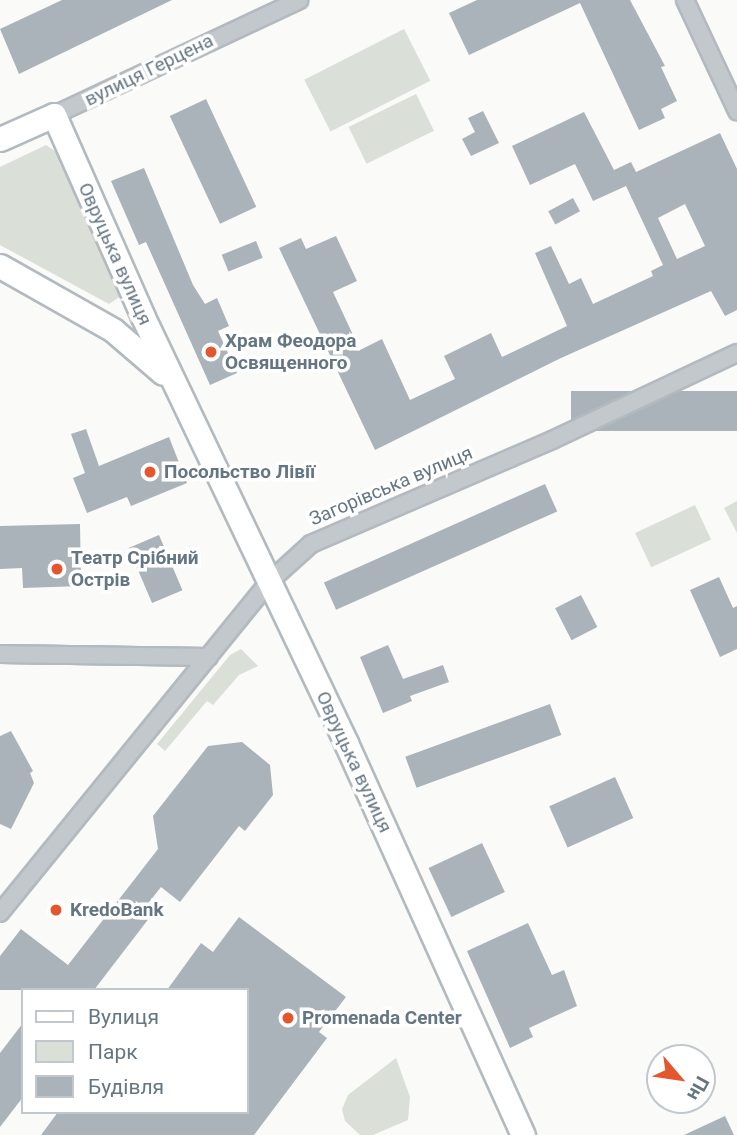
<!DOCTYPE html>
<html>
<head>
<meta charset="utf-8">
<style>
  body { margin:0 }
  #map { position:relative; width:737px; height:1135px; overflow:hidden; background:#fafaf8; font-family:Roboto,sans-serif }
  div>[style] { position:absolute }
  [style*='--x'] { left:calc(var(--x)*1px); top:calc(var(--y)*1px); width:calc(var(--w)*1px); rotate:calc(var(--a)*1deg) }
  .green>* { inset:0; background:#dadfd7; transform-origin:0 0 }
  .building>* { inset:0; background:#aab3b9; transform-origin:0 0 }
  .roads { filter:drop-shadow(2px 0 #b3babf) drop-shadow(-2px 0 #b3babf) drop-shadow(0 2px #b3babf) drop-shadow(0 -2px #b3babf) }
  .street>* { height:16px; margin:-8px; padding:0 8px; transform-origin:8px; border-radius:8px; background:#c3c8cc }
  .secondary>* { height:23px; margin:-11.5px; padding:0 11.5px; transform-origin:11.5px; border-radius:11.5px; background:#fff }
  .dots>* { width:19px; height:19px; translate:-50% -50%; box-sizing:border-box; border:4px solid #fff; border-radius:50% }
  span { translate:-50% -50%; white-space:nowrap; text-align:center; line-height:1.15; -webkit-text-stroke:7px #fff; paint-order:stroke }
  .street-label { font-size:19px; color:#657683 }
  .poi-label { font-size:19px; color:#657683; font-weight:700 }
  .left { translate:0 -50%; text-align:left }
  .legend { position:absolute; left:21px; top:988px; width:228px; height:126px; box-sizing:border-box; background:#fff; border:2px solid #c1c8cd; margin:0; padding:9px 12px; list-style:none; font-size:21px; color:#657683 }
  .legend li { display:flex; align-items:center; gap:14px; height:35px }
  .legend b { width:35px; border:2px solid #c1c8cd }
  .north { position:absolute; left:646px; top:1044px; width:70px; height:70px; box-sizing:border-box; background:#fff; border:2px solid #c1c8cd; border-radius:50%; rotate:119deg; font-size:19px; font-weight:700; line-height:28px; text-align:center; color:#657683 }
  .north::after { content:''; display:block; margin:auto; width:24px; height:32px; background:#e4572e; clip-path:polygon(50% 0,100% 100%,50% 72%,0 100%) }
</style>
</head>
<body>
<div id="map">
  <div class="green">
    <i style="left:404px;top:29px;width:58px;height:112px;rotate:63deg"></i>
    <i style="left:416px;top:94px;width:41px;height:75px;rotate:64deg"></i>
    <i style="clip-path:polygon(46px 145px,61px 155px,121px 296px,109px 304px,0 245px,0 167px)"></i>
    <i style="clip-path:polygon(737px 501px,737px 533px,724px 508px)"></i>
    <i style="left:695px;top:505px;width:38px;height:66px;rotate:65deg"></i>
    <i style="clip-path:polygon(241px 649px,258px 666px,239px 675px,213px 705px,207px 701px,165px 751px,157px 744px,230px 655px)"></i>
    <i style="clip-path:polygon(396px 1058px,410px 1097px,408px 1120px,373px 1135px,360px 1135px,345px 1121px,342px 1109px,348px 1095px)"></i>
  </div>
  <div class="building">
    <i style="clip-path:polygon(62px 0,172px 0,19px 74px,0 29px)"></i>
    <i style="clip-path:polygon(477px 0,630px 0,665px 66px,661px 67px,677px 101px,661px 109px,665px 118px,639px 130px,580px 3px,469px 55px,449px 13px)"></i>
    <i style="left:206px;top:99px;width:119px;height:40px;rotate:65deg"></i>
    <i style="clip-path:polygon(483px 111px,499px 143px,471px 156px,462px 139px,475px 132px,468px 118px)"></i>
    <i style="clip-path:polygon(evenodd,584px 112px,614px 170px,631px 162px,636px 172px,720px 133px,737px 169px,737px 310px,725px 316px,711px 291px,561px 358px,375px 450px,279px 248px,301px 238px,306px 249px,336px 236px,357px 281px,333px 292px,360px 350px,382px 339px,410px 400px,455px 379px,444px 356px,491px 333px,502px 357px,567px 326px,535px 253px,551px 246px,569px 284px,581px 278px,593px 304px,653px 276px,651px 271px,663px 265px,626px 186px,593px 201px,575px 164px,530px 185px,512px 146px,584px 112px,685px 204px,705px 246px,677px 259px,658px 218px,685px 204px)"></i>
    <i style="clip-path:polygon(144px 168px,193px 285px,205px 304px,217px 298px,229px 326px,218px 331px,237px 373px,210px 385px,146px 242px,139px 245px,111px 181px)"></i>
    <i style="left:573px;top:198px;width:15px;height:28px;rotate:62deg"></i>
    <i style="left:256px;top:241px;width:18px;height:37px;rotate:68deg"></i>
    <i style="left:737px;top:391px;width:40px;height:166px;rotate:90deg"></i>
    <i style="clip-path:polygon(86px 429px,99px 466px,169px 437px,187px 483px,131px 506px,127px 497px,87px 513px,73px 478px,85px 473px,71px 434px)"></i>
    <i style="left:545px;top:484px;width:30px;height:242px;rotate:66deg"></i>
    <i style="clip-path:polygon(80px 524px,81px 586px,23px 588px,22px 568px,0 569px,0 526px)"></i>
    <i style="left:159px;top:535px;width:60px;height:33px;rotate:67deg"></i>
    <i style="clip-path:polygon(719px 577px,733px 608px,737px 606px,737px 649px,720px 657px,690px 590px)"></i>
    <i style="left:581px;top:595px;width:36px;height:29px;rotate:63deg"></i>
    <i style="clip-path:polygon(388px 645px,403px 679px,443px 665px,449px 682px,410px 696px,412px 701px,383px 713px,360px 657px)"></i>
    <i style="left:550px;top:704px;width:33px;height:154px;rotate:70deg"></i>
    <i style="clip-path:polygon(11px 731px,33px 771px,30px 773px,34px 783px,11px 829px,0 824px,0 736px)"></i>
    <i style="clip-path:polygon(242px 742px,270px 765px,273px 795px,245px 831px,239px 826px,180px 902px,161px 887px,142px 911px,150px 917px,94px 990px,0 990px,0 956px,21px 929px,68px 965px,158px 849px,153px 816px,208px 746px)"></i>
    <i style="left:615px;top:777px;width:45px;height:72px;rotate:66deg"></i>
    <i style="left:482px;top:843px;width:54px;height:59px;rotate:65deg"></i>
    <i style="clip-path:polygon(239px 917px,346px 997px,319px 1032px,327px 1038px,254px 1135px,41px 1135px,58px 1112px,247px 1112px,247px 990px,167px 990px,201px 943px,213px 952px)"></i>
    <i style="clip-path:polygon(528px 923px,552px 975px,564px 970px,577px 1006px,529px 1028px,533px 1037px,510px 1048px,467px 951px)"></i>
    <i style="clip-path:polygon(23px 1023px,23px 1097px,0 1127px,0 1053px)"></i>
    <i style="clip-path:polygon(725px 1116px,734px 1135px,684px 1135px)"></i>
  </div>
  <div class="roads">
    <div class="street">
      <i style="--x:685;--y:0;--w:123;--a:64.9"></i>
      <i style="--x:54;--y:115;--w:271;--a:-25.1"></i>
      <i style="--x:0;--y:654;--w:209;--a:0.8"></i>
      <i style="--x:0;--y:913;--w:428;--a:-50.9"></i>
      <i style="--x:270;--y:581;--w:55;--a:-42.1"></i>
      <i style="--x:311;--y:544;--w:262;--a:-23.3"></i>
      <i style="--x:552;--y:440;--w:204;--a:-25.2"></i>
    </div>
    <div class="secondary">
      <i style="--x:0;--y:139;--w:59;--a:-24"></i>
      <i style="--x:54;--y:115;--w:221;--a:66.2"></i>
      <i style="--x:143;--y:317;--w:472;--a:64.5"></i>
      <i style="--x:346;--y:743;--w:430;--a:65.7"></i>
      <i style="--x:0;--y:266;--w:130;--a:29.5"></i>
      <i style="--x:113;--y:330;--w:66;--a:40.7"></i>
    </div>
  </div>
  <div class="dots">
    <i style="left:211px;top:352px;background:#e4572e"></i>
    <i style="left:150px;top:472px;background:#e4572e"></i>
    <i style="left:57px;top:569px;background:#e4572e"></i>
    <i style="left:56px;top:910px;background:#e4572e"></i>
    <i style="left:288px;top:1018px;background:#e4572e"></i>
  </div>
  <div class="street-label">
    <span style="left:149px;top:70px;rotate:-26deg">вулиця Герцена</span>
    <span style="left:115px;top:254px;rotate:66deg">Овруцька вулиця</span>
    <span style="left:391px;top:486px;rotate:-23deg">Загорівська вулиця</span>
    <span style="left:354px;top:762px;rotate:65deg">Овруцька вулиця</span>
  </div>
  <div class="poi-label">
    <span class="left" style="left:225px;top:352px">Храм Феодора<br>Освященного</span>
    <span class="left" style="left:164px;top:472px">Посольство Лівії</span>
    <span class="left" style="left:71px;top:569px">Театр Срібний<br>Острів</span>
    <span class="left" style="left:70px;top:910px">KredoBank</span>
    <span class="left" style="left:302px;top:1018px">Promenada Center</span>
  </div>
  <ul class="legend">
  <li><b style="height:9px;background:#fff"></b>Вулиця</li>
  <li><b style="height:19px;background:#dadfd7"></b>Парк</li>
  <li><b style="height:19px;background:#aab3b9"></b>Будівля</li>
  </ul>
  <div class="north">Пн</div>
</div>
</body>
</html>
